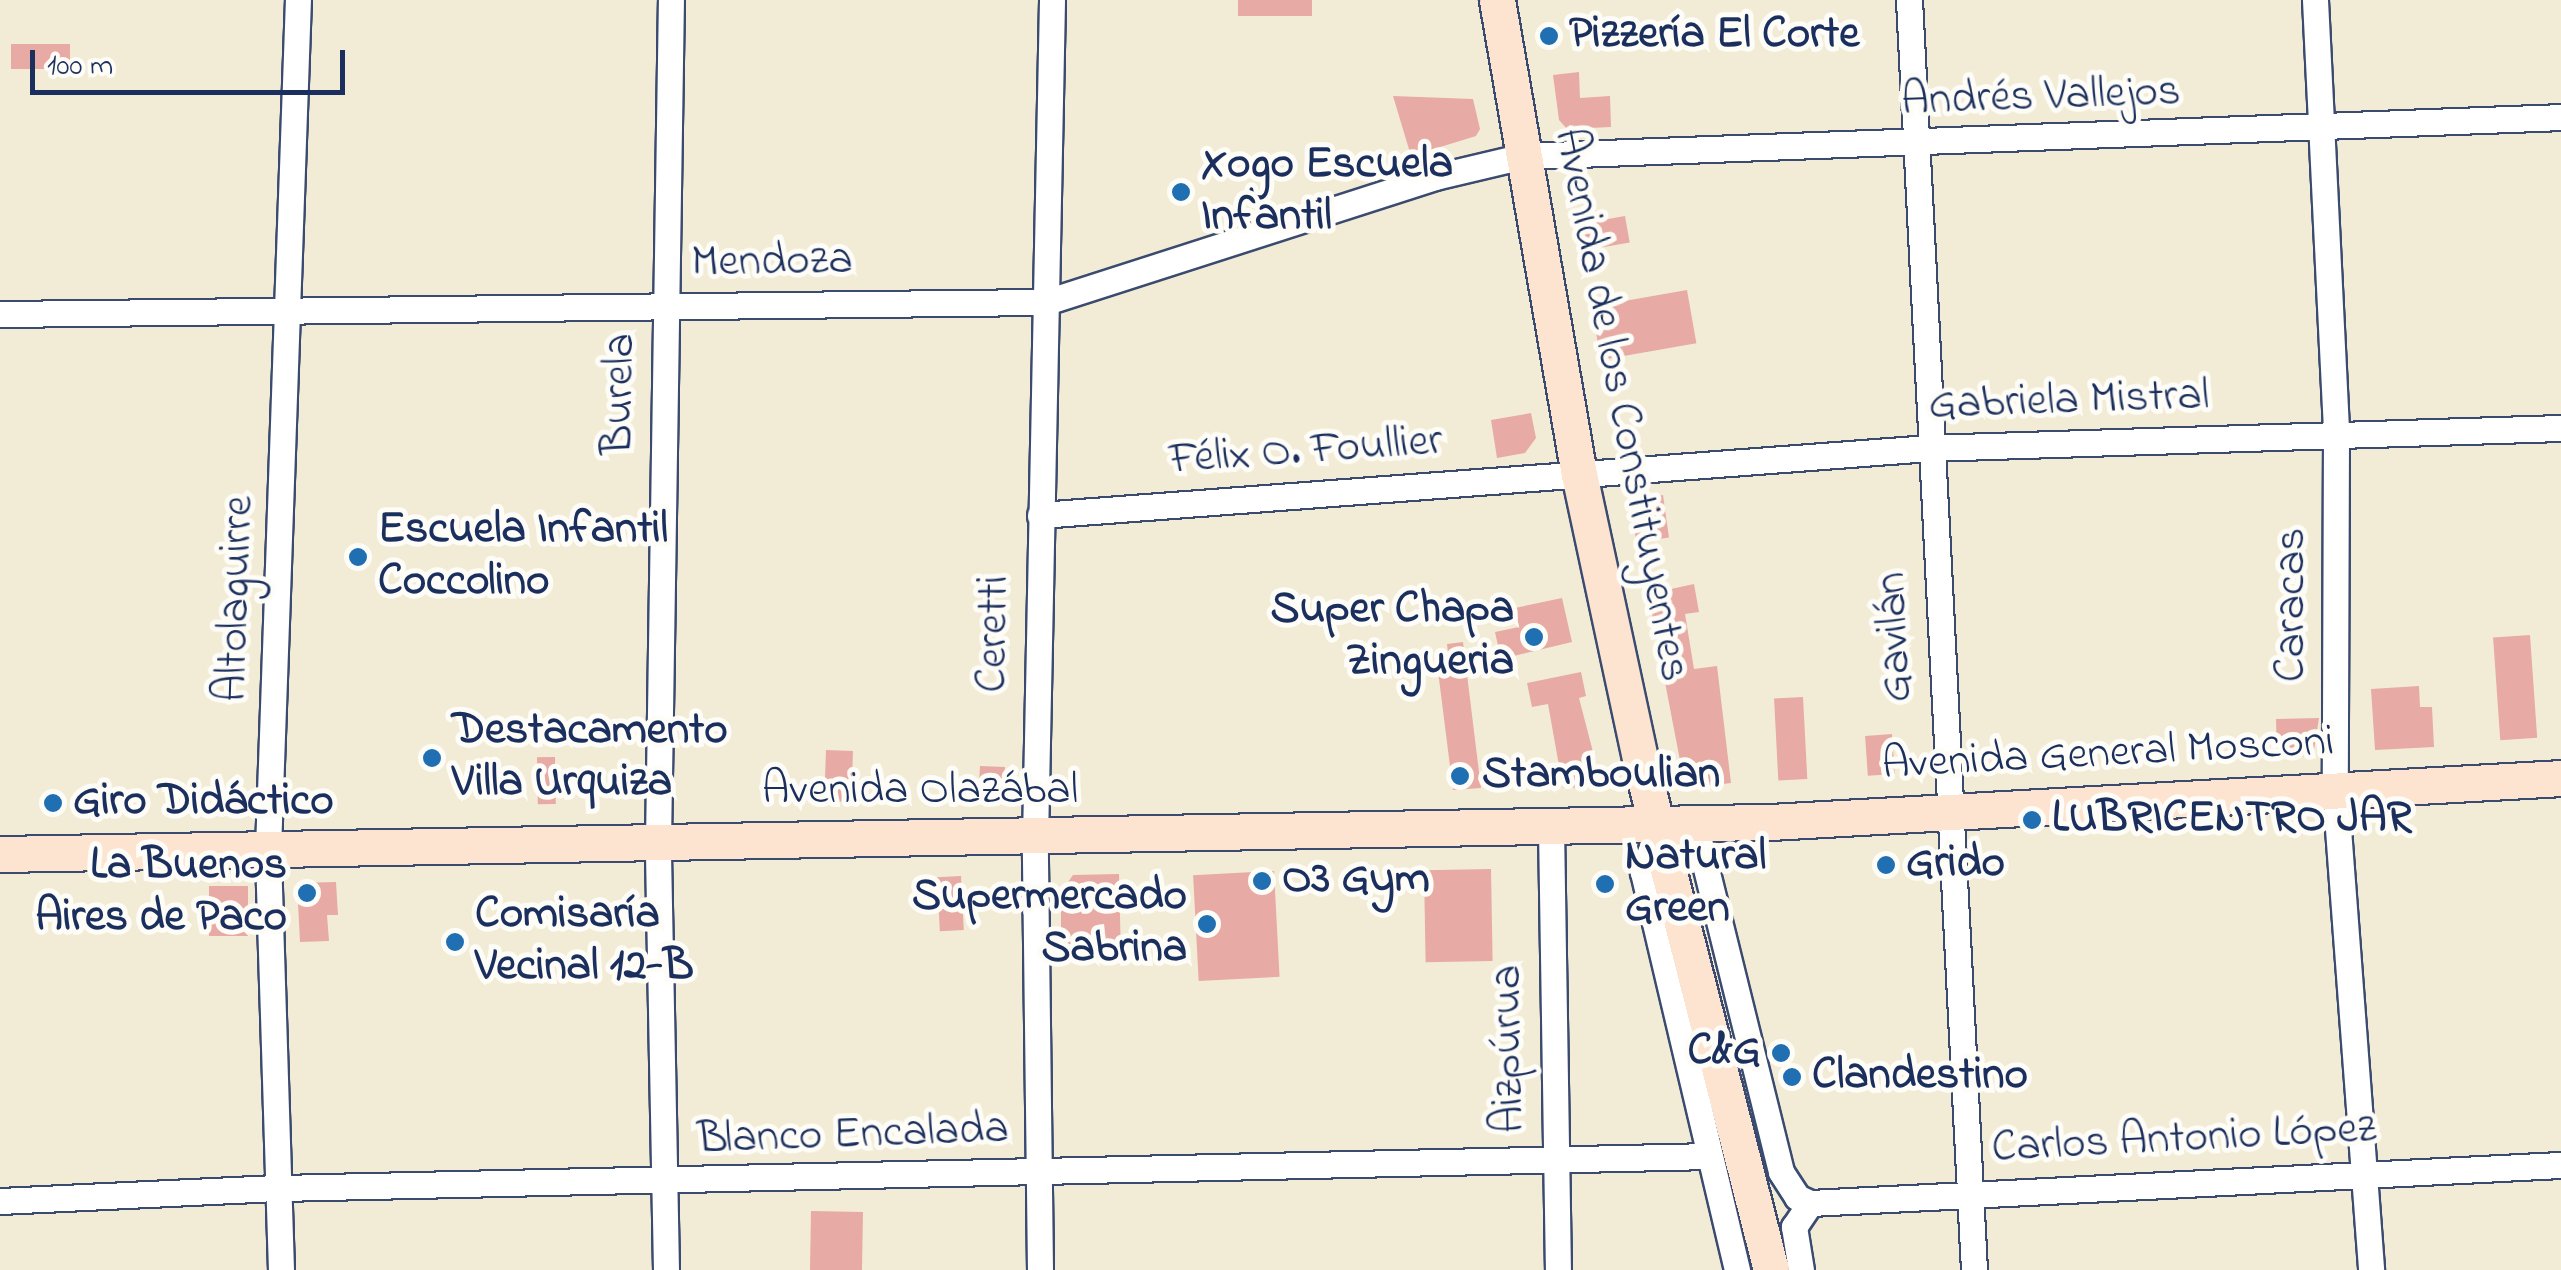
<!DOCTYPE html>
<html>
<head>
<meta charset="utf-8">
<style>
  body { margin:0 }
  #map { position:relative; width:2561px; height:1270px; overflow:hidden; background:#f2ecd6; font-family:"Indie Flower",sans-serif }
  div>[style] { position:absolute }
  [style*='--x'] { left:calc(var(--x)*1px); top:calc(var(--y)*1px); width:calc(var(--w)*1px); rotate:calc(var(--a)*1deg) }
  .building>* { inset:0; background:#e7aaa4; transform-origin:0 0 }
  .roads { filter:drop-shadow(2px 0 #3b4b70) drop-shadow(-2px 0 #3b4b70) drop-shadow(0 2px #3b4b70) drop-shadow(0 -2px #3b4b70) }
  .minor>* { height:25px; margin:-12.5px; padding:0 12.5px; transform-origin:12.5px; border-radius:12.5px; background:#fff }
  .secondary>* { height:35px; margin:-17.5px; padding:0 17.5px; transform-origin:17.5px; border-radius:17.5px; background:#fde4d1 }
  .dots>* { width:28px; height:28px; translate:-50% -50%; box-sizing:border-box; border:5px solid #fdfcf7; border-radius:50% }
  span { translate:-50% -50%; white-space:nowrap; text-align:center; line-height:1.15; -webkit-text-stroke:10px #fdfcf7; paint-order:stroke }
  .poi-label { font-size:45px; color:#1b2f5e; font-weight:700 }
  .left { translate:0 -50%; text-align:left }
  .right { translate:-100% -50%; text-align:right }
  .street-label { font-size:45px; color:#1b2f5e }
  .scale { position:absolute; left:30px; top:50px; width:315px; height:45px; box-sizing:border-box; border:5px solid #1b2f5e; border-top:0; padding-left:12px; font-size:30px; line-height:35px; white-space:nowrap; color:#1b2f5e; -webkit-text-stroke:8px #fdfcf7; paint-order:stroke }
</style>
</head>
<body>
<div id="map">
  <div class="building">
    <i style="left:1238px;top:0;width:74px;height:16px"></i>
    <i style="left:11px;top:44px;width:59px;height:25px"></i>
    <i style="clip-path:polygon(1579px 72px,1580px 98px,1610px 96px,1611px 127px,1567px 129px,1559px 120px,1553px 75px)"></i>
    <i style="clip-path:polygon(1393px 96px,1473px 99px,1480px 129px,1476px 136px,1411px 156px)"></i>
    <i style="left:1625px;top:216px;width:27px;height:49px;rotate:80deg"></i>
    <i style="left:1687px;top:290px;width:54px;height:97px;rotate:80deg"></i>
    <i style="clip-path:polygon(1531px 413px,1536px 438px,1525px 453px,1497px 458px,1491px 420px)"></i>
    <i style="left:1663px;top:495px;width:43px;height:33px;rotate:82deg"></i>
    <i style="clip-path:polygon(1694px 584px,1699px 612px,1685px 614px,1694px 669px,1717px 666px,1731px 783px,1697px 787px,1683px 776px,1648px 594px)"></i>
    <i style="clip-path:polygon(1562px 598px,1572px 642px,1501px 659px,1495px 632px,1519px 627px,1515px 608px)"></i>
    <i style="left:2530px;top:635px;width:103px;height:37px;rotate:86deg"></i>
    <i style="clip-path:polygon(1463px 642px,1481px 788px,1453px 790px,1437px 663px,1449px 662px,1447px 644px)"></i>
    <i style="clip-path:polygon(1581px 672px,1586px 696px,1579px 698px,1599px 775px,1591px 787px,1563px 788px,1548px 704px,1532px 707px,1527px 683px)"></i>
    <i style="clip-path:polygon(2419px 686px,2420px 707px,2432px 707px,2434px 747px,2375px 750px,2371px 689px)"></i>
    <i style="left:1803px;top:697px;width:82px;height:29px;rotate:87deg"></i>
    <i style="clip-path:polygon(2319px 718px,2313px 756px,2277px 757px,2276px 719px)"></i>
    <i style="left:1892px;top:734px;width:40px;height:27px;rotate:86deg"></i>
    <i style="left:826px;top:750px;width:27px;height:51px;rotate:2deg"></i>
    <i style="left:555px;top:757px;width:47px;height:18px;rotate:89deg"></i>
    <i style="clip-path:polygon(980px 766px,1005px 767px,1004px 786px,991px 801px,978px 801px)"></i>
    <i style="left:1491px;top:869px;width:92px;height:67px;rotate:89deg"></i>
    <i style="left:1274px;top:871px;width:106px;height:81px;rotate:87deg"></i>
    <i style="clip-path:polygon(1119px 874px,1121px 958px,1061px 959px,1061px 892px,1073px 875px)"></i>
    <i style="left:961px;top:876px;width:54px;height:24px;rotate:87deg"></i>
    <i style="clip-path:polygon(336px 882px,338px 915px,327px 915px,329px 941px,300px 942px,297px 883px)"></i>
    <i style="left:209px;top:886px;width:39px;height:50px"></i>
    <i style="left:811px;top:1211px;width:52px;height:59px;rotate:1deg"></i>
  </div>
  <div class="roads">
    <div class="minor">
      <i style="--x:1909;--y:0;--w:1272;--a:87.07"></i>
      <i style="--x:2315;--y:0;--w:438;--a:87.2"></i>
      <i style="--x:2336;--y:437;--w:352;--a:90.2"></i>
      <i style="--x:2335;--y:789;--w:482;--a:85.7"></i>
      <i style="--x:0;--y:314;--w:1046;--a:-0.66"></i>
      <i style="--x:1046;--y:302;--w:409;--a:-17.8"></i>
      <i style="--x:1435;--y:177;--w:91;--a:-13.3"></i>
      <i style="--x:1524;--y:156;--w:1038;--a:-2.15"></i>
      <i style="--x:1040;--y:515;--w:891;--a:-4.31"></i>
      <i style="--x:1928;--y:448;--w:633;--a:-1.81"></i>
      <i style="--x:1695;--y:824;--w:358;--a:76.1"></i>
      <i style="--x:1781;--y:1172;--w:30;--a:57"></i>
      <i style="--x:1797;--y:1197;--w:14;--a:25"></i>
      <i style="--x:1810;--y:1203;--w:752;--a:-2.9"></i>
      <i style="--x:1551;--y:827;--w:443;--a:89.1"></i>
      <i style="--x:1658;--y:830;--w:45;--a:109.7"></i>
      <i style="--x:1643;--y:872;--w:409;--a:76.7"></i>
      <i style="--x:0;--y:1201;--w:279;--a:-2.7"></i>
      <i style="--x:279;--y:1188;--w:1430;--a:-1.28"></i>
      <i style="--x:281;--y:1270;--w:421;--a:-91.8"></i>
      <i style="--x:268;--y:849;--w:850;--a:-87.98"></i>
      <i style="--x:666;--y:1270;--w:428;--a:-91.1"></i>
      <i style="--x:658;--y:842;--w:842;--a:-89.12"></i>
      <i style="--x:1040;--y:1270;--w:430;--a:-90.7"></i>
      <i style="--x:1035;--y:840;--w:840;--a:-88.84"></i>
      <i style="--x:1801;--y:1270;--w:44;--a:-99.2"></i>
      <i style="--x:1794;--y:1227;--w:29;--a:-56"></i>
    </div>
    <div class="secondary">
      <i style="--x:1497;--y:0;--w:481;--a:80.2"></i>
      <i style="--x:1579;--y:474;--w:297;--a:77.9"></i>
      <i style="--x:1641;--y:764;--w:522;--a:75.59"></i>
      <i style="--x:0;--y:854;--w:1770;--a:-1.04"></i>
      <i style="--x:1770;--y:822;--w:792;--a:-3.18"></i>
    </div>
  </div>
  <div class="dots">
    <i style="left:1549px;top:36px;background:#1f6fb2"></i>
    <i style="left:1181px;top:192px;background:#1f6fb2"></i>
    <i style="left:358px;top:557px;background:#1f6fb2"></i>
    <i style="left:1534px;top:637px;background:#1f6fb2"></i>
    <i style="left:432px;top:758px;background:#1f6fb2"></i>
    <i style="left:1460px;top:776px;background:#1f6fb2"></i>
    <i style="left:53px;top:803px;background:#1f6fb2"></i>
    <i style="left:2032px;top:820px;background:#1f6fb2"></i>
    <i style="left:1886px;top:865px;background:#1f6fb2"></i>
    <i style="left:1262px;top:881px;background:#1f6fb2"></i>
    <i style="left:1605px;top:884px;background:#1f6fb2"></i>
    <i style="left:307px;top:893px;background:#1f6fb2"></i>
    <i style="left:1207px;top:924px;background:#1f6fb2"></i>
    <i style="left:455px;top:942px;background:#1f6fb2"></i>
    <i style="left:1781px;top:1053px;background:#1f6fb2"></i>
    <i style="left:1792px;top:1077px;background:#1f6fb2"></i>
  </div>
  <div class="poi-label">
    <span class="left" style="left:1569px;top:36px">Pizzería El Corte</span>
    <span class="left" style="left:1201px;top:192px">Xogo Escuela<br>Infantil</span>
    <span class="left" style="left:378px;top:557px">Escuela Infantil<br>Coccolino</span>
    <span class="right" style="left:1514px;top:637px">Super Chapa<br>Zingueria</span>
    <span class="left" style="left:452px;top:758px">Destacamento<br>Villa Urquiza</span>
    <span class="left" style="left:1482px;top:776px">Stamboulian</span>
    <span class="left" style="left:73px;top:803px">Giro Didáctico</span>
    <span class="left" style="left:2052px;top:820px">LUBRICENTRO JAR</span>
    <span class="left" style="left:1625px;top:884px">Natural<br>Green</span>
    <span class="left" style="left:1906px;top:865px">Grido</span>
    <span class="right" style="left:287px;top:893px">La Buenos<br>Aires de Paco</span>
    <span class="left" style="left:1282px;top:881px">O3 Gym</span>
    <span class="right" style="left:1187px;top:924px">Supermercado<br>Sabrina</span>
    <span class="left" style="left:475px;top:942px">Comisaría<br>Vecinal 12-B</span>
    <span class="right" style="left:1761px;top:1053px">C&amp;G</span>
    <span class="left" style="left:1812px;top:1077px">Clandestino</span>
  </div>
  <div class="street-label">
    <span style="left:2041px;top:98px;rotate:-2deg">Andrés Vallejos</span>
    <span style="left:772px;top:263px;rotate:-1deg">Mendoza</span>
    <span style="left:621px;top:394px;rotate:-89deg">Burela</span>
    <span style="left:2069px;top:402px;rotate:-2deg">Gabriela Mistral</span>
    <span style="left:1620px;top:405px;rotate:79deg">Avenida de los Constituyentes</span>
    <span style="left:1306px;top:452px;rotate:-4deg">Félix O. Foullier</span>
    <span style="left:237px;top:599px;rotate:-88deg">Altolaguirre</span>
    <span style="left:2293px;top:605px;rotate:-90deg">Caracas</span>
    <span style="left:995px;top:634px;rotate:-89deg">Ceretti</span>
    <span style="left:1896px;top:637px;rotate:-93deg">Gavilán</span>
    <span style="left:2108px;top:755px;rotate:-3deg">Avenida General Mosconi</span>
    <span style="left:920px;top:792px">Avenida Olazábal</span>
    <span style="left:1510px;top:1049px;rotate:-91deg">Aizpúrua</span>
    <span style="left:853px;top:1136px;rotate:-2deg">Blanco Encalada</span>
    <span style="left:2184px;top:1140px;rotate:-3deg">Carlos Antonio López</span>
  </div>
  <div class="scale">100 m</div>
</div>
</body>
</html>
